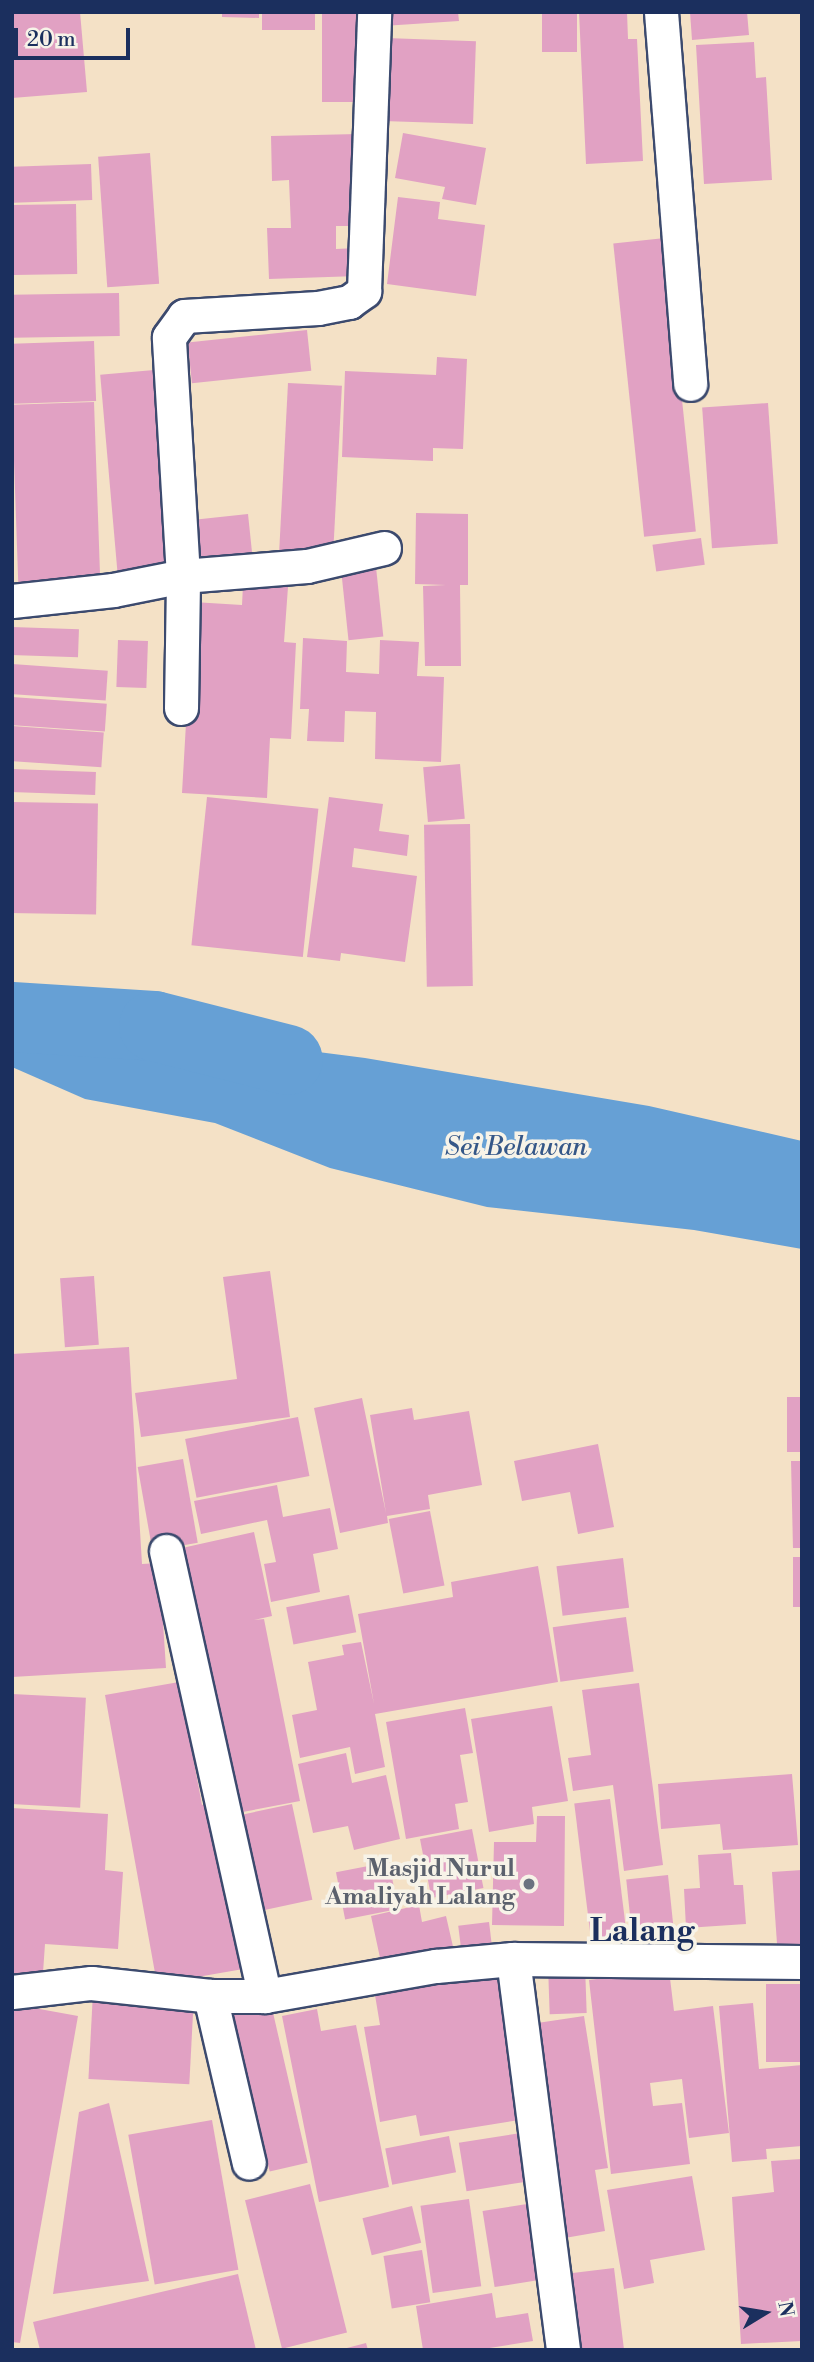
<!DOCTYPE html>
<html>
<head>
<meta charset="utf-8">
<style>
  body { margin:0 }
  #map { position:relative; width:814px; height:2362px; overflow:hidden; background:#f4e1c6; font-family:"Libre Bodoni",serif }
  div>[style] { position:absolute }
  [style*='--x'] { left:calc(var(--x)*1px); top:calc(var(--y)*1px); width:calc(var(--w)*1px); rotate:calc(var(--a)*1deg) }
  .water>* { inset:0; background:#66a0d5 }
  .river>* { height:70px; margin:-35px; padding:0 35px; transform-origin:35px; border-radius:35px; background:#66a0d5 }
  .building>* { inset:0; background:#e1a1c3; transform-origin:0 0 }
  .roads { filter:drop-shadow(2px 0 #3c4a6e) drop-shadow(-2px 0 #3c4a6e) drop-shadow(0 2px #3c4a6e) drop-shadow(0 -2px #3c4a6e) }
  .street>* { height:33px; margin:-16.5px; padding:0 16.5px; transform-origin:16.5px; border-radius:16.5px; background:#fff }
  .dots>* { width:19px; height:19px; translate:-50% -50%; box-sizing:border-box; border:4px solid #f7f3e8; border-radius:50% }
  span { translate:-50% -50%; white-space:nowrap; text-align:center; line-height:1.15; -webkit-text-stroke:7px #f7f3e8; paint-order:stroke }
  .worship-label { font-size:24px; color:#5b616d; font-weight:700 }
  .right { translate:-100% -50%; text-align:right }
  .water-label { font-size:26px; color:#355788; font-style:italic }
  .district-label { font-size:32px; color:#1b2f5e; font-weight:700 }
  .frame { position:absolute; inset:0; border:14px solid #1b2f5e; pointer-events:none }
  .north { position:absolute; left:730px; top:2278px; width:70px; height:70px; -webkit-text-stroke:5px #f7f3e8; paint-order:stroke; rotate:79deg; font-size:19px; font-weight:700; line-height:28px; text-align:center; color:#1b2f5e }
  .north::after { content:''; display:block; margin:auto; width:24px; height:32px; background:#1b2f5e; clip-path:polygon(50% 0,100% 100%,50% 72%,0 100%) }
  .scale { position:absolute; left:14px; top:28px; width:116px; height:32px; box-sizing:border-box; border:4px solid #1b2f5e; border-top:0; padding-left:9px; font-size:21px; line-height:24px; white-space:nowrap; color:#1b2f5e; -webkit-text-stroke:5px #f7f3e8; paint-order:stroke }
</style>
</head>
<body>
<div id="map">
  <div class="water">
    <i style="clip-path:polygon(12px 1014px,37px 1030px,179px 1034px,365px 1058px,649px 1106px,802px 1141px,802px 1249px,694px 1230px,487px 1207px,330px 1168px,215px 1123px,85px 1099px,12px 1067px)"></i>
  </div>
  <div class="river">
    <i style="--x:12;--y:1017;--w:142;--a:3.6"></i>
    <i style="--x:154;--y:1026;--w:138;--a:14.2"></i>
  </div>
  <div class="building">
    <i style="clip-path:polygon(12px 12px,80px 12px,87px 92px,12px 98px)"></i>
    <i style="clip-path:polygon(222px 12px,259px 12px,259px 18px,222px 17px)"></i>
    <i style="left:262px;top:12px;width:53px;height:18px"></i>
    <i style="left:322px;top:12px;width:42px;height:90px"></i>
    <i style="clip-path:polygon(382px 12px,458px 12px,459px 21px,383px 26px)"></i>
    <i style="left:542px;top:12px;width:35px;height:40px"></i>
    <i style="clip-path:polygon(579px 12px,627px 12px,628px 39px,637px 39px,643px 161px,586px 164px)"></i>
    <i style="clip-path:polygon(690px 12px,747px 12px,749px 35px,692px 40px)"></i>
    <i style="left:386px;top:38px;width:90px;height:83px;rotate:2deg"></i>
    <i style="clip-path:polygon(754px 42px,756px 78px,766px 77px,772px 180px,704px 184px,696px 45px)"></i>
    <i style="clip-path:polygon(403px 133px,486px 148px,476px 205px,442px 199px,445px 187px,395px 178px)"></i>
    <i style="clip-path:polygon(358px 134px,355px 226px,336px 226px,336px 249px,357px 248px,358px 276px,269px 279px,267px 228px,291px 228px,289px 180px,272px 181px,271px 136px)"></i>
    <i style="left:150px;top:153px;width:131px;height:52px;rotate:86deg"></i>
    <i style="left:91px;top:164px;width:36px;height:79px;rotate:88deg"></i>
    <i style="clip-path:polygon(398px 197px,440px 202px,438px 219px,485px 225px,476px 296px,387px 284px)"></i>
    <i style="left:76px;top:204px;width:70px;height:64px;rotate:89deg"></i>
    <i style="left:665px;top:238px;width:295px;height:52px;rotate:84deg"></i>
    <i style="left:119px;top:293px;width:43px;height:107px;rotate:89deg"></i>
    <i style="left:307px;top:330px;width:41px;height:120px;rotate:84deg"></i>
    <i style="left:94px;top:341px;width:60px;height:82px;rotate:88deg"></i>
    <i style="clip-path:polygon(437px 357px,467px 359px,463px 449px,433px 448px,433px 461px,342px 457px,345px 371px,436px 375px)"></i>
    <i style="left:154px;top:370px;width:204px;height:54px;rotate:85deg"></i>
    <i style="left:288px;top:383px;width:54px;height:171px;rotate:3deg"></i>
    <i style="left:94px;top:402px;width:186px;height:82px;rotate:88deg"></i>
    <i style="left:768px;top:403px;width:141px;height:66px;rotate:86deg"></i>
    <i style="clip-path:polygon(416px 513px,468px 514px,468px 585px,460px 585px,461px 666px,425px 666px,423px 586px,446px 585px,415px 584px)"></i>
    <i style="left:248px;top:514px;width:48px;height:61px;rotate:84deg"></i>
    <i style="left:701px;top:538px;width:27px;height:49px;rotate:82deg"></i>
    <i style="left:376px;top:567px;width:70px;height:35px;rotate:84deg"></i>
    <i style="clip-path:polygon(243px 585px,288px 587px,284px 642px,296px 643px,291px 739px,270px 738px,267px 798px,182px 793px,193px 602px,242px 605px)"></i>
    <i style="left:12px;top:627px;width:67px;height:28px;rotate:2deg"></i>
    <i style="clip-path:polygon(303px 638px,347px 641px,346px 672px,379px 674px,380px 640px,419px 642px,417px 676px,444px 677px,441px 762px,375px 759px,376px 712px,345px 711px,344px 742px,307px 741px,309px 709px,300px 709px)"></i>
    <i style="left:118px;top:640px;width:30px;height:47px;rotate:2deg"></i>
    <i style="left:12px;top:664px;width:96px;height:30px;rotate:4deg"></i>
    <i style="left:12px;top:697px;width:95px;height:28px;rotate:4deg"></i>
    <i style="left:12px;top:726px;width:92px;height:35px;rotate:4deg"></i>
    <i style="left:460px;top:764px;width:55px;height:37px;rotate:85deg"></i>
    <i style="left:12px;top:769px;width:84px;height:23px;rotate:2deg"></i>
    <i style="left:207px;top:797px;width:112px;height:149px;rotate:6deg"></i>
    <i style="clip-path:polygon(329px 797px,383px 804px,379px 831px,409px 835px,407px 856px,354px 848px,352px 867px,417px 876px,405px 962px,341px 953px,340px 961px,307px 957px)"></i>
    <i style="left:12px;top:802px;width:86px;height:111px;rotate:1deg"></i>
    <i style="left:470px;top:824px;width:162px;height:46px;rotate:89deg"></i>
    <i style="clip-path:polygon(270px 1271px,290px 1417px,141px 1437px,135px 1393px,237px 1379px,223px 1277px)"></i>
    <i style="left:94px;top:1276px;width:69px;height:34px;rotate:86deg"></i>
    <i style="clip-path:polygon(129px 1347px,142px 1564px,159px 1563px,166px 1668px,12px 1677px,12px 1354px)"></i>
    <i style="left:787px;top:1397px;width:15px;height:55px"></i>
    <i style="clip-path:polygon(362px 1398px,386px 1513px,370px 1415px,412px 1408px,414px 1420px,469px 1411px,482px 1485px,428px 1495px,430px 1509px,387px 1516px,388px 1523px,340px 1533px,314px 1408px)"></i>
    <i style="left:298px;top:1417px;width:60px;height:115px;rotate:79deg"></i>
    <i style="clip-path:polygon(598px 1444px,614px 1527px,578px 1534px,570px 1492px,522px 1501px,514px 1461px)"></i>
    <i style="left:183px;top:1459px;width:85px;height:46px;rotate:80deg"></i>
    <i style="clip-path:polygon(791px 1461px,802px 1461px,802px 1548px,793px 1548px)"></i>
    <i style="clip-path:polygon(277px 1485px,283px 1517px,330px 1508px,338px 1549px,313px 1554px,320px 1592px,271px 1602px,264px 1564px,276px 1562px,267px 1520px,201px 1534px,194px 1501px)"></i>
    <i style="left:430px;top:1511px;width:76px;height:42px;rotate:79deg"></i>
    <i style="clip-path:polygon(254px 1532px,272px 1616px,254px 1620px,264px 1619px,300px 1801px,232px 1814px,173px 1550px)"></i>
    <i style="left:793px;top:1557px;width:9px;height:50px"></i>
    <i style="left:623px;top:1558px;width:50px;height:67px;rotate:83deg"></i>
    <i style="clip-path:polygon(538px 1566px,558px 1682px,375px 1714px,385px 1767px,355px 1774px,350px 1747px,300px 1758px,292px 1715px,317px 1710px,308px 1662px,344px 1655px,342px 1645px,361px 1642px,374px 1704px,358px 1614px,453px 1597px,451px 1582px)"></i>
    <i style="left:349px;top:1595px;width:38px;height:64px;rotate:79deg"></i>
    <i style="left:626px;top:1617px;width:55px;height:74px;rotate:82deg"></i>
    <i style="clip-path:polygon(179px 1682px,202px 1805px,219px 1802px,249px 1968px,157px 1984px,105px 1695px)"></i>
    <i style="clip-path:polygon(639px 1683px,663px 1865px,624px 1871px,613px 1785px,573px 1791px,568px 1758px,591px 1755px,582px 1690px)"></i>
    <i style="left:12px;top:1694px;width:74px;height:110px;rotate:3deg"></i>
    <i style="clip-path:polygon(552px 1706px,568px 1801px,532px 1807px,534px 1824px,489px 1832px,471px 1719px)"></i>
    <i style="clip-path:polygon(465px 1708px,473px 1753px,460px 1755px,468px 1802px,455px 1804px,459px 1829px,406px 1839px,386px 1722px)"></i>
    <i style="clip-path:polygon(346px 1753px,352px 1783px,386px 1775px,400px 1839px,354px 1850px,348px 1826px,313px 1833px,298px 1764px)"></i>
    <i style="clip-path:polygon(792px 1774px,798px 1845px,723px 1850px,720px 1824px,661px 1829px,658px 1784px)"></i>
    <i style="left:610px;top:1799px;width:147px;height:36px;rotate:83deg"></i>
    <i style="left:292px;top:1804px;width:98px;height:56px;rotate:78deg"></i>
    <i style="clip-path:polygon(12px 1808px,108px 1814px,105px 1870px,123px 1872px,118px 1949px,45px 1944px,42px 1987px,12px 1985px)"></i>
    <i style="clip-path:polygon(537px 1816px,565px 1816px,564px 1926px,492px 1925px,494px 1842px,536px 1842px)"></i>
    <i style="left:472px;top:1829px;width:60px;height:53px;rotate:79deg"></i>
    <i style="clip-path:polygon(731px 1853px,734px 1885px,743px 1885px,746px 1924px,686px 1928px,684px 1889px,700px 1888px,698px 1855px)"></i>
    <i style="left:389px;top:1862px;width:48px;height:54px;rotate:79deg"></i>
    <i style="clip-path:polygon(802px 1870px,802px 1956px,778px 1958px,772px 1872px)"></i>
    <i style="left:668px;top:1875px;width:56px;height:42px;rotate:84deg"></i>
    <i style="clip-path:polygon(419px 1905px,422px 1922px,446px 1916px,454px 1951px,382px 1967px,371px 1916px)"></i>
    <i style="left:489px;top:1922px;width:26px;height:31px;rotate:83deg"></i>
    <i style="left:585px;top:1965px;width:48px;height:37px;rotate:88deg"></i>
    <i style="clip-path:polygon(669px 1970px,674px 2011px,713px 2006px,729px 2133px,689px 2138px,682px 2079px,650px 2083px,653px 2106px,682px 2103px,690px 2164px,611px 2174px,589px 1980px)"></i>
    <i style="clip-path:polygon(507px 1972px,532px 2118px,420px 2136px,416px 2115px,380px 2122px,364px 2027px,380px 2025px,375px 1995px)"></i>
    <i style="left:802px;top:1984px;width:78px;height:36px;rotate:90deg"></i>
    <i style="left:93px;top:1992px;width:101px;height:87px;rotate:3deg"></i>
    <i style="clip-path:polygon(753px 2003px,759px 2069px,802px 2065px,802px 2146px,766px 2149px,767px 2159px,732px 2162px,719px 2006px)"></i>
    <i style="clip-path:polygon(12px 2004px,78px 2016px,20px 2343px,12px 2342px)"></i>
    <i style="left:271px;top:2004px;width:163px;height:39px;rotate:77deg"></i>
    <i style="clip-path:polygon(317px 2009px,321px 2031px,356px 2025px,389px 2187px,319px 2202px,282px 2016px)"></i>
    <i style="clip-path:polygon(584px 2016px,608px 2168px,595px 2170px,605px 2231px,559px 2239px,524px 2025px)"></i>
    <i style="clip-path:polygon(109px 2103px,149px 2281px,53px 2294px,79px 2112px)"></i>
    <i style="left:212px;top:2120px;width:152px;height:85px;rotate:80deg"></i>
    <i style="left:527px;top:2132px;width:49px;height:69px;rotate:81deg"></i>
    <i style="left:449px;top:2136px;width:37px;height:65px;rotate:79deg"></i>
    <i style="clip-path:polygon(802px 2159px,802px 2341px,741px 2344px,732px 2197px,774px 2192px,771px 2161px)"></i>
    <i style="clip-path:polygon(692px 2176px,705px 2250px,650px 2260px,654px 2283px,624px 2289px,607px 2190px)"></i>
    <i style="left:310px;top:2184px;width:153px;height:67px;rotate:76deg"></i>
    <i style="left:469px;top:2199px;width:88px;height:49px;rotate:82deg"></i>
    <i style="left:527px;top:2204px;width:77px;height:45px;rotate:81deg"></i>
    <i style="left:412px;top:2206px;width:38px;height:51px;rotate:76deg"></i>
    <i style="left:422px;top:2250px;width:53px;height:39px;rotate:81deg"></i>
    <i style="left:614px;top:2268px;width:83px;height:50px;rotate:83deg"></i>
    <i style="clip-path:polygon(238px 2274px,256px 2350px,40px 2350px,33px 2322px)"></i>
    <i style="clip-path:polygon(492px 2293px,496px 2318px,528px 2313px,533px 2341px,477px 2350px,423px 2350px,416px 2306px)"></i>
    <i style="clip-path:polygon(366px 2343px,368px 2350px,344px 2350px,343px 2349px)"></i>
  </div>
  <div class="roads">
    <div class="street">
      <i style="--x:661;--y:12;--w:373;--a:85.5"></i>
      <i style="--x:12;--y:601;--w:102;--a:-6.2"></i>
      <i style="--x:113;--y:590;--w:71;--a:-11.3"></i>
      <i style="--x:183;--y:576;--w:124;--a:-4.6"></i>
      <i style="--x:307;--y:566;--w:79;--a:-13.2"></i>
      <i style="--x:181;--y:708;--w:132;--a:-89.1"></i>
      <i style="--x:183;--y:576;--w:239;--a:-93.4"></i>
      <i style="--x:169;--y:337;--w:26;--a:-54"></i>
      <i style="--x:184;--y:316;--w:134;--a:-3.4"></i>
      <i style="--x:318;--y:308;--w:32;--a:-11"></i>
      <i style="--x:349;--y:302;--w:19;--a:-36"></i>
      <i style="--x:364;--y:291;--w:279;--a:-87.9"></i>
      <i style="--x:166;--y:1551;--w:456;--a:77.5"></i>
      <i style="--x:513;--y:1959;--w:394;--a:82.7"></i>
      <i style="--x:12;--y:1992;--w:80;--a:-6.5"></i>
      <i style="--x:91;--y:1983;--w:120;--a:6.2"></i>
      <i style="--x:210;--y:1996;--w:55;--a:0"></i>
      <i style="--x:265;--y:1996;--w:174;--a:-10"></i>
      <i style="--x:436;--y:1966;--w:77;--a:-5.2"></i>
      <i style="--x:513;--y:1959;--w:289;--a:0.6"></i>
      <i style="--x:210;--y:1996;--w:171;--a:76.9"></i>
    </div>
  </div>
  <div class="dots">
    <i style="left:529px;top:1884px;background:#6b7280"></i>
  </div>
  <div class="worship-label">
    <span class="right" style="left:515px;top:1884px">Masjid Nurul<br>Amaliyah Lalang</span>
  </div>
  <div class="water-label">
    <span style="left:516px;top:1148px">Sei Belawan</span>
  </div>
  <div class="district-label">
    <span style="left:642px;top:1931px">Lalang</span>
  </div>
  <div class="frame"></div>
  <div class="north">N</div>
  <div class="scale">20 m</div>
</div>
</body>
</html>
